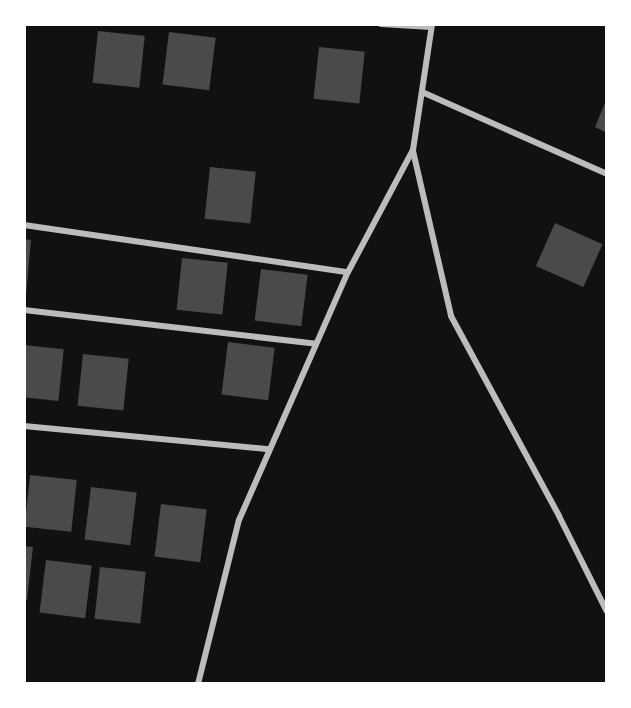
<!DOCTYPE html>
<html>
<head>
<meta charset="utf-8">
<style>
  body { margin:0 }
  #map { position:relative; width:631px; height:708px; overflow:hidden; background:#111; font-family:"Sofia Sans Condensed",sans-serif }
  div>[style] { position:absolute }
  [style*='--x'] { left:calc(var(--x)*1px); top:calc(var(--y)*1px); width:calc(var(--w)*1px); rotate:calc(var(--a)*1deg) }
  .building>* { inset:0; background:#4a4a4a; transform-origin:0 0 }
  .minor>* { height:6px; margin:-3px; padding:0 3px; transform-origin:3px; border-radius:3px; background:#bcbcbc }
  span { translate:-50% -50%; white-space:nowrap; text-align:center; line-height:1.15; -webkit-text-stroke:4.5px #fff; paint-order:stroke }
  .frame { position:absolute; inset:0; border:26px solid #fff; pointer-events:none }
</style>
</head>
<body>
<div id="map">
  <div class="building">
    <i style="left:98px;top:31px;width:47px;height:52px;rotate:6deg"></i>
    <i style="left:169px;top:32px;width:47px;height:53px;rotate:7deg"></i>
    <i style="left:319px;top:47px;width:46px;height:52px;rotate:6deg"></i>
    <i style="clip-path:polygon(607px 98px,607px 133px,595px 127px)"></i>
    <i style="left:210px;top:167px;width:46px;height:52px;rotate:6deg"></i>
    <i style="left:555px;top:223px;width:52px;height:47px;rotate:24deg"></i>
    <i style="clip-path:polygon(24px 239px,31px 240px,26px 295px,24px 295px)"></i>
    <i style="left:182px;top:258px;width:46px;height:52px;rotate:6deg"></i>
    <i style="left:261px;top:269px;width:47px;height:52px;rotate:7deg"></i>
    <i style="left:228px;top:342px;width:47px;height:53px;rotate:7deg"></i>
    <i style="left:24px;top:345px;width:40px;height:52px;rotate:6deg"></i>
    <i style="left:83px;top:354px;width:46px;height:52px;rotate:6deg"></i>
    <i style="left:30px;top:475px;width:47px;height:52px;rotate:6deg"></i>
    <i style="left:91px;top:487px;width:46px;height:53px;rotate:7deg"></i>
    <i style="left:161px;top:504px;width:46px;height:53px;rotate:7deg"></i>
    <i style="clip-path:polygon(24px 546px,33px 547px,27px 600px,24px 599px)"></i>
    <i style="left:46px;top:560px;width:46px;height:53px;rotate:7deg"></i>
    <i style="left:100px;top:567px;width:46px;height:52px;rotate:6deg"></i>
  </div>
  <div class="minor">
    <i style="--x:381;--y:24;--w:50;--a:3.4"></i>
    <i style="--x:422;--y:92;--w:202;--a:23.9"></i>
    <i style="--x:413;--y:151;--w:169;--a:77"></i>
    <i style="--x:451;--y:316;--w:227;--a:61.6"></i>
    <i style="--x:559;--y:516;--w:107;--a:63.4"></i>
    <i style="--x:24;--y:225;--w:327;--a:8.3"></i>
    <i style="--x:24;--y:310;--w:294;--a:6.6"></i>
    <i style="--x:24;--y:426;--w:246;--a:5.4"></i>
    <i style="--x:198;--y:684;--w:169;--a:-76"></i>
    <i style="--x:239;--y:520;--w:271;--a:-66.3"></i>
    <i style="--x:348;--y:272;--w:138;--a:-62"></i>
    <i style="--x:413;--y:150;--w:127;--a:-81.4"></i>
  </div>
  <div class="frame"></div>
</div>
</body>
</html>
